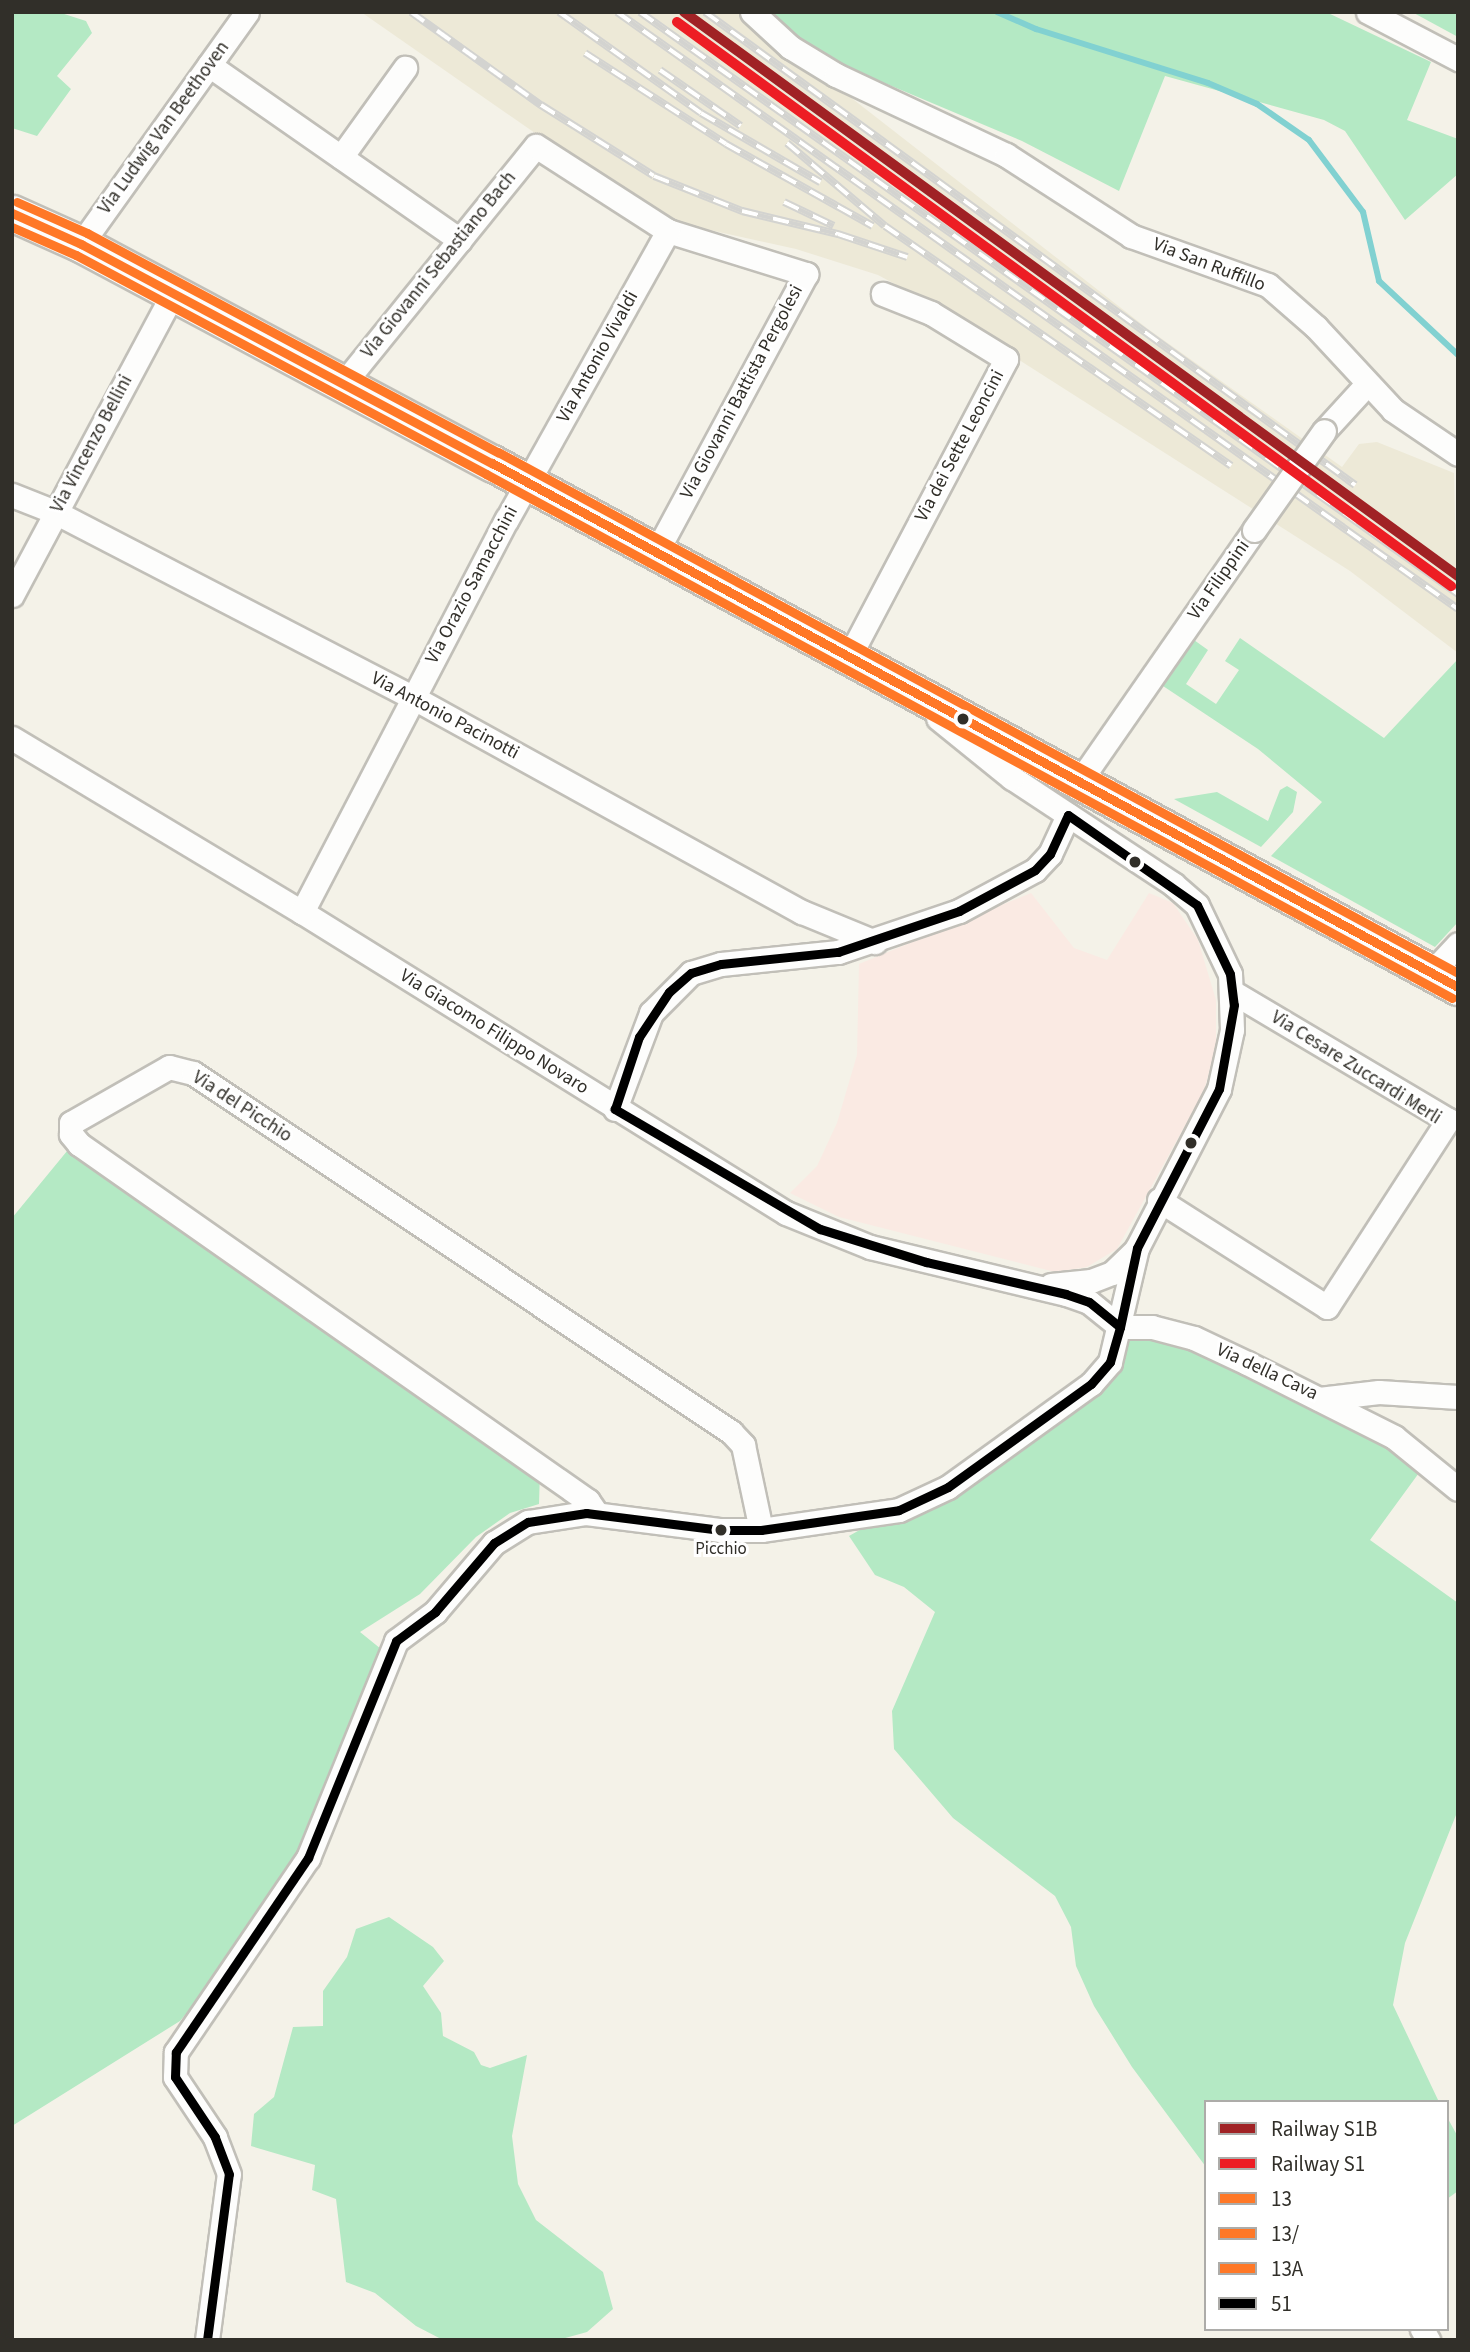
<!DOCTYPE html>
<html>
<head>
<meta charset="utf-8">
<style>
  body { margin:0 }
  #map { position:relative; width:1470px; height:2352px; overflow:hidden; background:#f4f2e8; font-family:"Source Sans 3",sans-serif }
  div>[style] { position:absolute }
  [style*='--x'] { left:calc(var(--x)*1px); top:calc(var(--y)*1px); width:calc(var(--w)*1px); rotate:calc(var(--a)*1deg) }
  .built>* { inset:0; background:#ede9d7 }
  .education>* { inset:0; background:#faeae3 }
  .green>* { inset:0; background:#b4e9c4 }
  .stream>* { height:6px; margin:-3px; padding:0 3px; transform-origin:3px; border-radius:3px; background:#81d1d1 }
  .roads { filter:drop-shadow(2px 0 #c1bfb8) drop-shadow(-2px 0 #c1bfb8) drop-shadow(0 2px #c1bfb8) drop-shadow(0 -2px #c1bfb8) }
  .street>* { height:23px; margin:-11.5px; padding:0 11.5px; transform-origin:11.5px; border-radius:11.5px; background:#fdfdfc }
  .primary>* { height:35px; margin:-17.5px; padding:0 17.5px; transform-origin:17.5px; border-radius:17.5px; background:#fdfdfc }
  .rail>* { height:8px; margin-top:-4px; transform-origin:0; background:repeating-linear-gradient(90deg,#fff 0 16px,#d3d3d0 0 32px); box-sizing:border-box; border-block:2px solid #d3d3d0 }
  .bridges { filter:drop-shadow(2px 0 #c1bfb8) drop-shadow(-2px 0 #c1bfb8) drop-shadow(0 2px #c1bfb8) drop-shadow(0 -2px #c1bfb8) }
  .street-bridge>* { height:23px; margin:-11.5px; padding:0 11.5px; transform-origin:11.5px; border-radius:11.5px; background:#fdfdfc }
  .bus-1>* { height:9px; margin:-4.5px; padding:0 4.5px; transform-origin:4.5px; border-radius:4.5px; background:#ff7827 }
  .bus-2>* { height:9px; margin:-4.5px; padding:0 4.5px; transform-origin:4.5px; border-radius:4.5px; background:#ff7827 }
  .bus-3>* { height:9px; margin:-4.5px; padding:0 4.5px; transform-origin:4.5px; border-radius:4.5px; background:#ff7827 }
  .bus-4>* { height:9px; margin:-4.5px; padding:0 4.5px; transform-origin:4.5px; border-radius:4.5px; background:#000 }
  .rail-1>* { height:10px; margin:-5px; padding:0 5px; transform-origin:5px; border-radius:5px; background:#a02225 }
  .rail-2>* { height:10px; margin:-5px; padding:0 5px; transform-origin:5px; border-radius:5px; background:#ed1d24 }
  .dots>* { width:19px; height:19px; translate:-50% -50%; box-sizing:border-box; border:4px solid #fff; border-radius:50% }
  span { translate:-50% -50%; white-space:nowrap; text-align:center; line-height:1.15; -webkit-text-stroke:6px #fff; paint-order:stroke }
  .bus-label { font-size:17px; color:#312f29 }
  .street-label { font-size:19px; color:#312f29 }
  .frame { position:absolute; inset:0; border:14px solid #312f29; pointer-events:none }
  .legend { position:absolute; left:1204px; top:2100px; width:245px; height:231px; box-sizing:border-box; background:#fff; border:2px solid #adaca9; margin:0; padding:9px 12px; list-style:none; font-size:21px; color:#312f29 }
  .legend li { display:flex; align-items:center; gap:14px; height:35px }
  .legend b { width:35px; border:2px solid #adaca9 }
</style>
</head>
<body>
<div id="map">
  <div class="built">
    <i style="clip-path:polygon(361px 12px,741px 12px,1148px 329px,1342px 467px,1359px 444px,1377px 442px,1454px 473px,1458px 653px,1350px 571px,930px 303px,878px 275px,796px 249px,678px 223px,545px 140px)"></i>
  </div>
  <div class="education">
    <i style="clip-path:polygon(1031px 893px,1074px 948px,1107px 960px,1149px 893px,1173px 903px,1198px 940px,1216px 1000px,1216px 1046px,1204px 1091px,1117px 1249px,1087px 1267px,1055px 1272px,839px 1217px,790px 1193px,817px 1166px,837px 1123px,857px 1055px,859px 964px)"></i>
  </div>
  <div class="green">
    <i style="clip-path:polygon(12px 12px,58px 12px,86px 21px,92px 33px,57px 76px,71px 89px,37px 136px,12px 128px)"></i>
    <i style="clip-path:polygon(766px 12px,1326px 12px,1431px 62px,1407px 120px,1458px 139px,1458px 174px,1405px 220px,1345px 131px,1324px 120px,1165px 76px,1119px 191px,1022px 141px,837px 63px,794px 37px)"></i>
    <i style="clip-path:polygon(1412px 12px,1458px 12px,1458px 37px)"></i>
    <i style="clip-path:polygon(1240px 638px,1384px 738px,1458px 659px,1458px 922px,1435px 947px,1271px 856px,1322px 802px,1258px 749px,1163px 686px,1194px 640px,1208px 650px,1186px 684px,1216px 704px,1239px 670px,1225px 661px)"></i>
    <i style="clip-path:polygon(1287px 786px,1297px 792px,1293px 812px,1261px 847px,1174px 799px,1217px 792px,1268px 821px,1280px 790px)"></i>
    <i style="clip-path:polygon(72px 1145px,540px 1471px,539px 1504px,510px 1513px,476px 1537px,420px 1594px,360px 1632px,381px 1649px,308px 1845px,237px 1952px,180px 2021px,12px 2126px,12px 1218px)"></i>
    <i style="clip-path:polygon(1147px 1319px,1259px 1371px,1424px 1466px,1370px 1540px,1458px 1603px,1458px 1810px,1405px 1943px,1393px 2005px,1439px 2102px,1206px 2102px,1206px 2167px,1132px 2067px,1094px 2006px,1076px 1966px,1071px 1927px,1055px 1896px,953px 1818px,894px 1749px,892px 1711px,935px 1612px,904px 1587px,875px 1575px,849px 1536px,1048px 1424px,1113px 1363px)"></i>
    <i style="clip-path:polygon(389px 1917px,433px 1947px,444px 1961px,423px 1986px,441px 2013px,443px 2036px,474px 2052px,481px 2065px,490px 2068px,527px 2055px,512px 2136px,518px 2184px,536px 2220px,603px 2272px,613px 2309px,587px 2332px,558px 2340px,443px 2340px,416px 2326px,375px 2293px,346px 2282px,336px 2199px,312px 2190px,315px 2165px,251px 2146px,254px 2114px,274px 2097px,293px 2027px,323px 2026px,323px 1991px,347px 1957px,356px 1929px)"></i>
    <i style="clip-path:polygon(1447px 2117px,1458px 2137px,1458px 2191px,1447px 2199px)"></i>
  </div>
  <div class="stream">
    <i style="--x:997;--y:12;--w:43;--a:23.6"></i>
    <i style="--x:1036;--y:29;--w:180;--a:17.4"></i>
    <i style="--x:1208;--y:83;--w:53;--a:23.2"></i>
    <i style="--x:1257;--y:104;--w:63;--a:34.7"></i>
    <i style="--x:1309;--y:140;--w:90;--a:53.1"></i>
    <i style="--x:1363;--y:212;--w:71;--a:76.9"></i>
    <i style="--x:1379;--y:281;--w:108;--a:43.1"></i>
  </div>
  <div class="roads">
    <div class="street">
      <i style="--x:752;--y:12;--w:52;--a:42.6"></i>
      <i style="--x:790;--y:47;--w:54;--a:31.3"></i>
      <i style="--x:836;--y:75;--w:188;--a:25.2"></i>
      <i style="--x:1006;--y:155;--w:149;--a:32.9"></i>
      <i style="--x:1131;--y:236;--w:145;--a:19.7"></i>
      <i style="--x:1268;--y:285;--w:64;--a:41.2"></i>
      <i style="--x:1316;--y:327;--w:113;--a:47.1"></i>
      <i style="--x:1393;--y:410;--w:78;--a:34.1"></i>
      <i style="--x:1368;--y:12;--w:102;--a:27.6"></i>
      <i style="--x:209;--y:65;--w:306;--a:34.9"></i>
      <i style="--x:341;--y:157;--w:110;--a:-54.3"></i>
      <i style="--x:81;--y:244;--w:285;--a:-54.4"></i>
      <i style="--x:343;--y:384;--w:306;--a:-51"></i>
      <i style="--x:536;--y:146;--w:157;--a:32.8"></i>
      <i style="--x:668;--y:231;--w:145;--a:17.3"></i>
      <i style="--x:806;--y:274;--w:318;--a:118.3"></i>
      <i style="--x:1324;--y:431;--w:64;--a:-47.5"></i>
      <i style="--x:12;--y:495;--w:46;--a:21.6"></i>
      <i style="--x:55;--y:512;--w:402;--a:27.4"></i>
      <i style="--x:412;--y:697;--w:445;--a:28.9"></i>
      <i style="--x:802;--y:912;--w:79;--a:22.3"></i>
      <i style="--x:12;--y:595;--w:342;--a:-61.9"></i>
      <i style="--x:849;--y:657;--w:337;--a:-62.2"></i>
      <i style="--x:1006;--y:359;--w:88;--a:-148.5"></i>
      <i style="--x:931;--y:313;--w:52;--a:-158.4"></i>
      <i style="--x:12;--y:738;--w:338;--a:31"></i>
      <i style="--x:302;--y:912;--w:570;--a:31.88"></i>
      <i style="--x:786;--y:1213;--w:91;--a:22"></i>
      <i style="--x:870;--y:1247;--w:202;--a:13.5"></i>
      <i style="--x:1066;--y:1294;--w:24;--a:19"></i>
      <i style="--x:1089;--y:1302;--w:40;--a:39"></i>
      <i style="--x:1079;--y:782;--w:307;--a:-55.2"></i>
      <i style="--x:302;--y:912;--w:443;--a:-62.5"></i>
      <i style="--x:507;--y:519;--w:330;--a:-60.8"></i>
      <i style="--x:1432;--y:972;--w:38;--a:-47"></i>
      <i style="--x:615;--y:1109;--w:103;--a:-69.4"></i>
      <i style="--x:651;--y:1013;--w:57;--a:-45"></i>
      <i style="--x:691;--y:973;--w:31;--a:-17"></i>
      <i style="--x:721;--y:964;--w:118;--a:-5.9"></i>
      <i style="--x:838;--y:952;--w:128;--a:-18.7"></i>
      <i style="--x:959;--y:911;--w:86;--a:-28.3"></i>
      <i style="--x:1035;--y:870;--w:22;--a:-47"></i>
      <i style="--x:1050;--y:854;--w:43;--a:-65.2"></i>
      <i style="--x:1159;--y:1200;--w:199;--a:32.5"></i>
      <i style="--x:1327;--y:1307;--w:223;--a:-57.1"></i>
      <i style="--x:1448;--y:1120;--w:251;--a:-149.3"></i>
      <i style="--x:1051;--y:1285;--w:40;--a:-5.7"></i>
      <i style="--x:1091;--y:1281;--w:22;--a:-21"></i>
      <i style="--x:1112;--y:1273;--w:32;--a:-44"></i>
      <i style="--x:1120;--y:1327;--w:32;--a:0"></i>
      <i style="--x:1152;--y:1327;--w:43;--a:14.7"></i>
      <i style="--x:1194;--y:1338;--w:59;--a:25.3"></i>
      <i style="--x:1247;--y:1363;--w:165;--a:26.7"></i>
      <i style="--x:1394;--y:1437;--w:82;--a:39.1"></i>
      <i style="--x:1319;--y:1399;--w:60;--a:-6.7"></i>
      <i style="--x:1379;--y:1392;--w:79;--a:3.6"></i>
      <i style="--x:597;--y:1514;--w:16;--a:-125"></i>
      <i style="--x:588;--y:1501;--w:622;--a:-144.96"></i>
      <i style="--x:79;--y:1144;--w:13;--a:-129"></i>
      <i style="--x:71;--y:1134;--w:11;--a:-90"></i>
      <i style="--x:71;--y:1123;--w:113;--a:-29.7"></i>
      <i style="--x:169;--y:1067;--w:25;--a:14"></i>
      <i style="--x:193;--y:1073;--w:647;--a:33.71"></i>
      <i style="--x:731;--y:1432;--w:18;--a:47"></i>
      <i style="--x:743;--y:1445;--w:87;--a:78"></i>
      <i style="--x:1422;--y:2329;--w:13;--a:61"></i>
      <i style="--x:207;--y:2340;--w:167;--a:-82.5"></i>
      <i style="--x:229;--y:2174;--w:40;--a:-111"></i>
      <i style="--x:215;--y:2137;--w:72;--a:-123.7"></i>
      <i style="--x:175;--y:2077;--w:25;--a:-88"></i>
      <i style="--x:176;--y:2052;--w:235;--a:-55.8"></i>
      <i style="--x:308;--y:1858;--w:234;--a:-67.9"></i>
      <i style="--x:396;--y:1641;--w:49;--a:-36.6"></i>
      <i style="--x:435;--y:1612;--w:91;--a:-49.5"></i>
      <i style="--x:494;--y:1543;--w:40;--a:-32"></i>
      <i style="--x:528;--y:1522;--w:59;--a:-8.8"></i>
      <i style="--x:586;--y:1513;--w:136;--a:7.2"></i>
      <i style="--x:721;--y:1530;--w:40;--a:0"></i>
      <i style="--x:761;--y:1530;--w:139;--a:-8.2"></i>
      <i style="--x:899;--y:1510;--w:54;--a:-25.1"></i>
      <i style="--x:948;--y:1487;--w:176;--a:-35.8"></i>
      <i style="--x:1091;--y:1384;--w:29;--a:-49"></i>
      <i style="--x:1110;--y:1362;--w:117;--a:-76.7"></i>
      <i style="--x:1137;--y:1248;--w:179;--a:-62.7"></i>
      <i style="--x:1219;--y:1089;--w:60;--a:-77.6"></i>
      <i style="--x:1232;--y:1030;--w:56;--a:-92"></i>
      <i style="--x:1230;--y:974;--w:76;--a:-115.6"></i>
      <i style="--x:1197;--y:905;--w:32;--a:-139"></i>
      <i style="--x:1173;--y:884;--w:193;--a:-146.6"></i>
      <i style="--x:1012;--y:778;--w:95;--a:-141"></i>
    </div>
    <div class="primary">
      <i style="--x:12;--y:213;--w:76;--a:24.2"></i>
      <i style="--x:81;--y:244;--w:466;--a:28.1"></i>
      <i style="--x:492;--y:463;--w:1099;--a:28.48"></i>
    </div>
  </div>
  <div class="rail">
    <i style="--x:411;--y:12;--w:160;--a:35.6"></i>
    <i style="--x:541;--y:105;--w:133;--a:32.1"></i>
    <i style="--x:654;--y:176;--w:95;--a:21.7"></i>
    <i style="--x:742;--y:211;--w:99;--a:13.5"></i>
    <i style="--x:838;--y:234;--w:73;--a:18.4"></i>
    <i style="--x:559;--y:12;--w:174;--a:35.4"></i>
    <i style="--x:701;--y:113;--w:138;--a:30.1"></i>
    <i style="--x:617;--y:12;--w:1031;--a:35.37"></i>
    <i style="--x:640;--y:12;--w:1004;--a:35.43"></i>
    <i style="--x:705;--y:12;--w:804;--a:36.04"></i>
    <i style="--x:585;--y:53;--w:168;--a:32.8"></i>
    <i style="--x:726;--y:144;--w:168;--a:29.2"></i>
    <i style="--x:660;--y:70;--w:98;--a:34.7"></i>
    <i style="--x:787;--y:143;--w:128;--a:40.3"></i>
    <i style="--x:885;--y:226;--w:421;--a:34.7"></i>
    <i style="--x:784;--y:202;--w:55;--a:25.6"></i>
  </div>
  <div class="bridges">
    <div class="street-bridge">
      <i style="--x:1254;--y:530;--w:121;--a:-54.7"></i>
    </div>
  </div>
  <div class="bus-1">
    <i style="--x:12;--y:213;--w:76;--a:24.2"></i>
    <i style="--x:81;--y:244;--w:466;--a:28.1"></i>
    <i style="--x:492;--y:463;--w:1099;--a:28.48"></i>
  </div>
  <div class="bus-2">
    <i style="--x:12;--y:227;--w:70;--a:23.6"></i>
    <i style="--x:76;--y:255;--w:465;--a:28.1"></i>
    <i style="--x:486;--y:474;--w:1099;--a:28.48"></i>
  </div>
  <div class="bus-3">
    <i style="--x:17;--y:202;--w:77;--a:23.9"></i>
    <i style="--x:87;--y:233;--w:466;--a:28.1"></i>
    <i style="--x:498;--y:452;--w:1092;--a:28.49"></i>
  </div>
  <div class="bus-4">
    <i style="--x:1068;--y:815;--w:157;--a:34.9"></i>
    <i style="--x:1197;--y:905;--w:76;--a:64.4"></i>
    <i style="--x:1230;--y:974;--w:31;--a:83"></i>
    <i style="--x:1234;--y:1005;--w:85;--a:100.1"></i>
    <i style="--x:1219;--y:1089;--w:179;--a:117.3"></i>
    <i style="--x:1137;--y:1248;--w:81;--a:102.1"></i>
    <i style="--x:1120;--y:1327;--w:40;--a:-141"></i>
    <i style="--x:1089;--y:1302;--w:24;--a:-161"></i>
    <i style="--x:1066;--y:1294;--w:144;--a:-167.1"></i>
    <i style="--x:926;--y:1262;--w:111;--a:-162.7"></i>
    <i style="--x:820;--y:1229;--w:238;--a:-149.7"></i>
    <i style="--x:615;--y:1109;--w:76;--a:-71.6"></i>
    <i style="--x:639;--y:1037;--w:54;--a:-56.3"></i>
    <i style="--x:669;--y:992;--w:29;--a:-41"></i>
    <i style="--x:691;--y:973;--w:31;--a:-17"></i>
    <i style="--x:721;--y:964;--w:118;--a:-5.9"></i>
    <i style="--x:838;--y:952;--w:128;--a:-18.7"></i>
    <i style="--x:959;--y:911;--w:86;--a:-28.3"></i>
    <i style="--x:1035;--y:870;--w:22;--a:-47"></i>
    <i style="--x:1050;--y:854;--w:43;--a:-65.2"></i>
    <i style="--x:207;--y:2340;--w:167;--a:-82.5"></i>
    <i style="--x:229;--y:2174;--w:40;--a:-111"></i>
    <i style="--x:215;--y:2137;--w:72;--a:-123.7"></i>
    <i style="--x:175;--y:2077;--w:25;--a:-88"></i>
    <i style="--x:176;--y:2052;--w:235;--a:-55.8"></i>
    <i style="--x:308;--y:1858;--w:234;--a:-67.9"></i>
    <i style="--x:396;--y:1641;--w:49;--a:-36.6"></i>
    <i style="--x:435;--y:1612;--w:91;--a:-49.5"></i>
    <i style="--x:494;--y:1543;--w:40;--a:-32"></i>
    <i style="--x:528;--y:1522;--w:59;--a:-8.8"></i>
    <i style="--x:586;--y:1513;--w:136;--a:7.2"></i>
    <i style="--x:721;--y:1530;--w:40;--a:0"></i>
    <i style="--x:761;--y:1530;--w:139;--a:-8.2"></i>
    <i style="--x:899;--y:1510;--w:54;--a:-25.1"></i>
    <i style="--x:948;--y:1487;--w:176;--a:-35.8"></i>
    <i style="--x:1091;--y:1384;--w:29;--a:-49"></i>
    <i style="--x:1110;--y:1362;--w:36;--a:-74"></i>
  </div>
  <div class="rail-1">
    <i style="--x:684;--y:12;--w:958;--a:36.08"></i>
  </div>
  <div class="rail-2">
    <i style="--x:677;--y:22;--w:958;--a:36.08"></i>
  </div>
  <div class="dots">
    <i style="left:963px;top:719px;background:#312f29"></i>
    <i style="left:1135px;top:862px;background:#312f29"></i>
    <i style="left:1191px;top:1143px;background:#312f29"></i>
    <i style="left:721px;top:1530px;background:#312f29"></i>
  </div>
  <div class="bus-label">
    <span style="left:721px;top:1550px">Picchio</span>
  </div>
  <div class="street-label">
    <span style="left:164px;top:128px;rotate:-54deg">Via Ludwig Van Beethoven</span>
    <span style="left:439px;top:265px;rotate:-51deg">Via Giovanni Sebastiano Bach</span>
    <span style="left:1209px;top:265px;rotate:21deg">Via San Ruffillo</span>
    <span style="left:598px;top:357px;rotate:-61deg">Via Antonio Vivaldi</span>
    <span style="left:742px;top:392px;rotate:-62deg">Via Giovanni Battista Pergolesi</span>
    <span style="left:92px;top:444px;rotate:-62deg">Via Vincenzo Bellini</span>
    <span style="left:960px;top:446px;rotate:-62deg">Via dei Sette Leoncini</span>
    <span style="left:1219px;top:580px;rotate:-55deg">Via Filippini</span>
    <span style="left:472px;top:585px;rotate:-62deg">Via Orazio Samacchini</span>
    <span style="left:445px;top:716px;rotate:28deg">Via Antonio Pacinotti</span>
    <span style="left:494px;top:1032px;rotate:32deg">Via Giacomo Filippo Novaro</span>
    <span style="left:1356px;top:1068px;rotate:32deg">Via Cesare Zuccardi Merli</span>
    <span style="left:242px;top:1107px;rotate:33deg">Via del Picchio</span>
    <span style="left:1267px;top:1372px;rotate:25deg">Via della Cava</span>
  </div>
  <div class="frame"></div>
  <ul class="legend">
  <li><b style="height:9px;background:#a02225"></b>Railway S1B</li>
  <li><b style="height:9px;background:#ed1d24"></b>Railway S1</li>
  <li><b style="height:9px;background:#ff7827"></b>13</li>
  <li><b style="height:9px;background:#ff7827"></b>13/</li>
  <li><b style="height:9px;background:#ff7827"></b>13A</li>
  <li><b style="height:9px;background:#000"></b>51</li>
  </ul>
</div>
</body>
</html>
